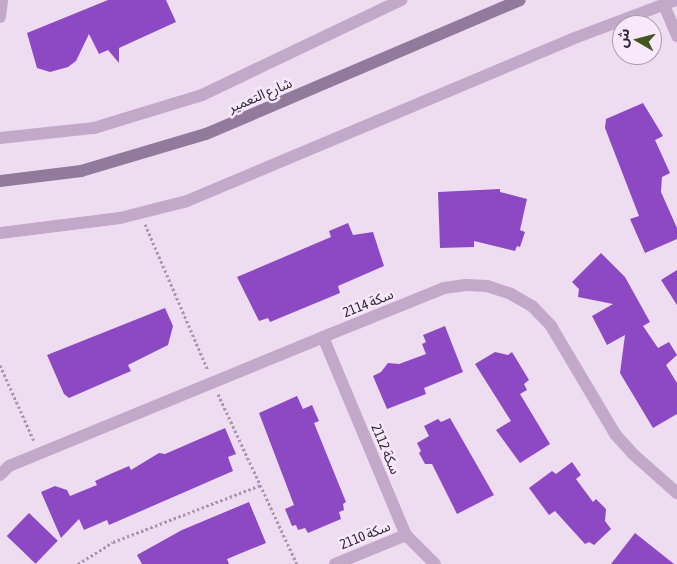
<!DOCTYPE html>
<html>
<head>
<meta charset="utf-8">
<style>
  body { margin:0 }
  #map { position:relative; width:677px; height:564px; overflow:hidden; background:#eedcf1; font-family:"Asap Condensed","Noto Sans Arabic",sans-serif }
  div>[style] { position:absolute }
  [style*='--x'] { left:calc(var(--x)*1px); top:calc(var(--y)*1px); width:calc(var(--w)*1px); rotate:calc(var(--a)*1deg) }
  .building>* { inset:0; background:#8d49c3; transform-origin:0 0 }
  .path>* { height:3px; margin-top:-1.5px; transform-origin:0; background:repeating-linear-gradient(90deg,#ad93b5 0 2.5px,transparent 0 5px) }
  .minor>* { height:12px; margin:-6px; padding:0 6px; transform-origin:6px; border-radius:6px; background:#c2a9c9 }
  .tertiary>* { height:12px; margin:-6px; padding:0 6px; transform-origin:6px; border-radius:6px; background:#c2a9c9 }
  .secondary>* { height:12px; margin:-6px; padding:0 6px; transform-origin:6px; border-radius:6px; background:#927a9d }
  span { translate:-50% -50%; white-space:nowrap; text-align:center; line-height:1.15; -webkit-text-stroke:5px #f7e9f9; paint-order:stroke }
  .street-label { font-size:14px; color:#312837 }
  .north { position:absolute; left:612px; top:15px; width:50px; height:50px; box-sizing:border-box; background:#f7e9f9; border:1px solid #a89cab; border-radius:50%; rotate:278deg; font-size:14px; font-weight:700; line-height:20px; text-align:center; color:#312837 }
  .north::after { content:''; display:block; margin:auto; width:18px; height:22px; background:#41571f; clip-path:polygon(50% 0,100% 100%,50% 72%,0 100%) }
</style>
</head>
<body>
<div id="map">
  <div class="building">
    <i style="clip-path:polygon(108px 0,166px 0,176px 22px,119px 48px,119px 63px,108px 50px,99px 54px,89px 34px,76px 61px,68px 67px,50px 72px,37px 68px,27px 33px)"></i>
    <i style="clip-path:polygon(643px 103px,663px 136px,655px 140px,670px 173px,662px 177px,661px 192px,677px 228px,677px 239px,645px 253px,630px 219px,639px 216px,605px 128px,606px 119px)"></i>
    <i style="clip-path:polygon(500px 189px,500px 192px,527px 199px,520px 230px,525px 232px,520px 247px,517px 246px,515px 251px,474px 241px,474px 247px,440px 248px,438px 192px)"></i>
    <i style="clip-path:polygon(348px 223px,353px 235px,373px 232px,384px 266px,338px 286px,340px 293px,270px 322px,268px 318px,259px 321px,237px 277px,331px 237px,329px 231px)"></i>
    <i style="clip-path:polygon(601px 253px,625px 277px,650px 322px,643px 326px,658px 348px,669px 342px,677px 355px,666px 365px,677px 383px,677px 414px,653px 428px,620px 373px,625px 335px,607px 345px,592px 316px,613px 304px,578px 297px,579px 289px,572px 282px)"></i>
    <i style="clip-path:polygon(677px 270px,677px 305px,661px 280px)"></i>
    <i style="clip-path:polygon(165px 308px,173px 326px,168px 345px,128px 365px,131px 371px,69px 398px,64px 394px,47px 355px)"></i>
    <i style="clip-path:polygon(445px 326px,463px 372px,424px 388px,426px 394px,387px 409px,373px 376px,381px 372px,388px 363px,399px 364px,426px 354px,422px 344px,426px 342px,423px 335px)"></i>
    <i style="clip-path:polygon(495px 352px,508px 355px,512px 352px,529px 380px,524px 384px,527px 390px,520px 394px,550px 444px,520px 463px,496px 430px,511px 421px,475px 364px)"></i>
    <i style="clip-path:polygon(297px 396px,303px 409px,312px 405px,319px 421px,314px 423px,346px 502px,343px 504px,344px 510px,339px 512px,341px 519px,308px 533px,305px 528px,298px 530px,296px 525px,292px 526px,285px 509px,294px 505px,259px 413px)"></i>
    <i style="clip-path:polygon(450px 418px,494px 495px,457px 514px,432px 464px,425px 464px,419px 453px,421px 451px,417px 443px,429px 436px,424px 426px,438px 419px,441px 422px)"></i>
    <i style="clip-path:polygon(225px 428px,236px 454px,228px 457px,233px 471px,109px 525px,107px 520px,84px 530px,79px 519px,61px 538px,41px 492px,55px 486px,67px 490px,70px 496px,97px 485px,95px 481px,108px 475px,129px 466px,131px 470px,159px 453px,165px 454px)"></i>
    <i style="clip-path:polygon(572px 462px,581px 475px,576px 479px,593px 502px,596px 499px,606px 509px,605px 521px,611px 529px,594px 545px,589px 542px,585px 544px,555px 511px,549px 515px,529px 488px,552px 471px,556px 474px)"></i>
    <i style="clip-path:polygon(249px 502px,266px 543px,227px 559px,229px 564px,142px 564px,137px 555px,182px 530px)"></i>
    <i style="left:29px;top:513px;width:40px;height:32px;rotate:44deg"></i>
    <i style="clip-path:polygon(635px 533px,674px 564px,611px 564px)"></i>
  </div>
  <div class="path">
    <i style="--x:145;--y:224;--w:159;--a:66.7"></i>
    <i style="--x:0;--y:365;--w:83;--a:65.9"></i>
    <i style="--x:218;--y:394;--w:187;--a:65.1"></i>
    <i style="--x:78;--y:564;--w:41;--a:-32.2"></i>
    <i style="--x:113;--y:542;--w:159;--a:-21.1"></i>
  </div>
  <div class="minor">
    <i style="--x:0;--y:17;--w:17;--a:-83"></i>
    <i style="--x:0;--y:138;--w:95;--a:-6.1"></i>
    <i style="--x:94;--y:128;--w:113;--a:-17"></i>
    <i style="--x:202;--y:95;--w:221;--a:-25.5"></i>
    <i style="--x:0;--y:233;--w:121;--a:-7.1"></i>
    <i style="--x:120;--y:218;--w:69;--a:-14.2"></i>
    <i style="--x:187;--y:201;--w:418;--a:-22.8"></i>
    <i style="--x:572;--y:39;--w:111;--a:-20.6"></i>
    <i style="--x:323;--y:337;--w:215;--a:67.3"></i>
    <i style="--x:406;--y:535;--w:41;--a:45"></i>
    <i style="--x:0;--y:475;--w:13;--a:-45"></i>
    <i style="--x:9;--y:466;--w:339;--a:-22.3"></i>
    <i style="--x:323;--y:337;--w:131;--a:-22"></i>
    <i style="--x:444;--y:288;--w:22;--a:-8"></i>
    <i style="--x:466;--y:285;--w:21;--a:3"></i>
    <i style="--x:487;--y:286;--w:25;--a:18"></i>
    <i style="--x:511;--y:294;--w:24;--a:30"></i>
    <i style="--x:532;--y:306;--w:28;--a:46"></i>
    <i style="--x:551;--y:326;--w:126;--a:59.3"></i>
    <i style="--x:615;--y:434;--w:27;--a:48"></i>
    <i style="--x:633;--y:454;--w:59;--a:41.6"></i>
    <i style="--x:335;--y:564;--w:77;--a:-22.2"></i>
  </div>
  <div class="tertiary">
    <i style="--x:664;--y:5;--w:34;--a:67"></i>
  </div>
  <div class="secondary">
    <i style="--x:0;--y:181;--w:82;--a:-7"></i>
    <i style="--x:81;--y:171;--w:130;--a:-16.5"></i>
    <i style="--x:206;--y:134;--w:341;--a:-23.1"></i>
  </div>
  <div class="street-label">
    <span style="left:260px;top:95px;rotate:-23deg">شارع التعمير</span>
    <span style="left:368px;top:303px;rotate:-22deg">سكة 2114</span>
    <span style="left:386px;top:449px;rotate:67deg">سكة 2112</span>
    <span style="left:365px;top:535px;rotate:-22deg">سكة 2110</span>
  </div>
  <div class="north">ش</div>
</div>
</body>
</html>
